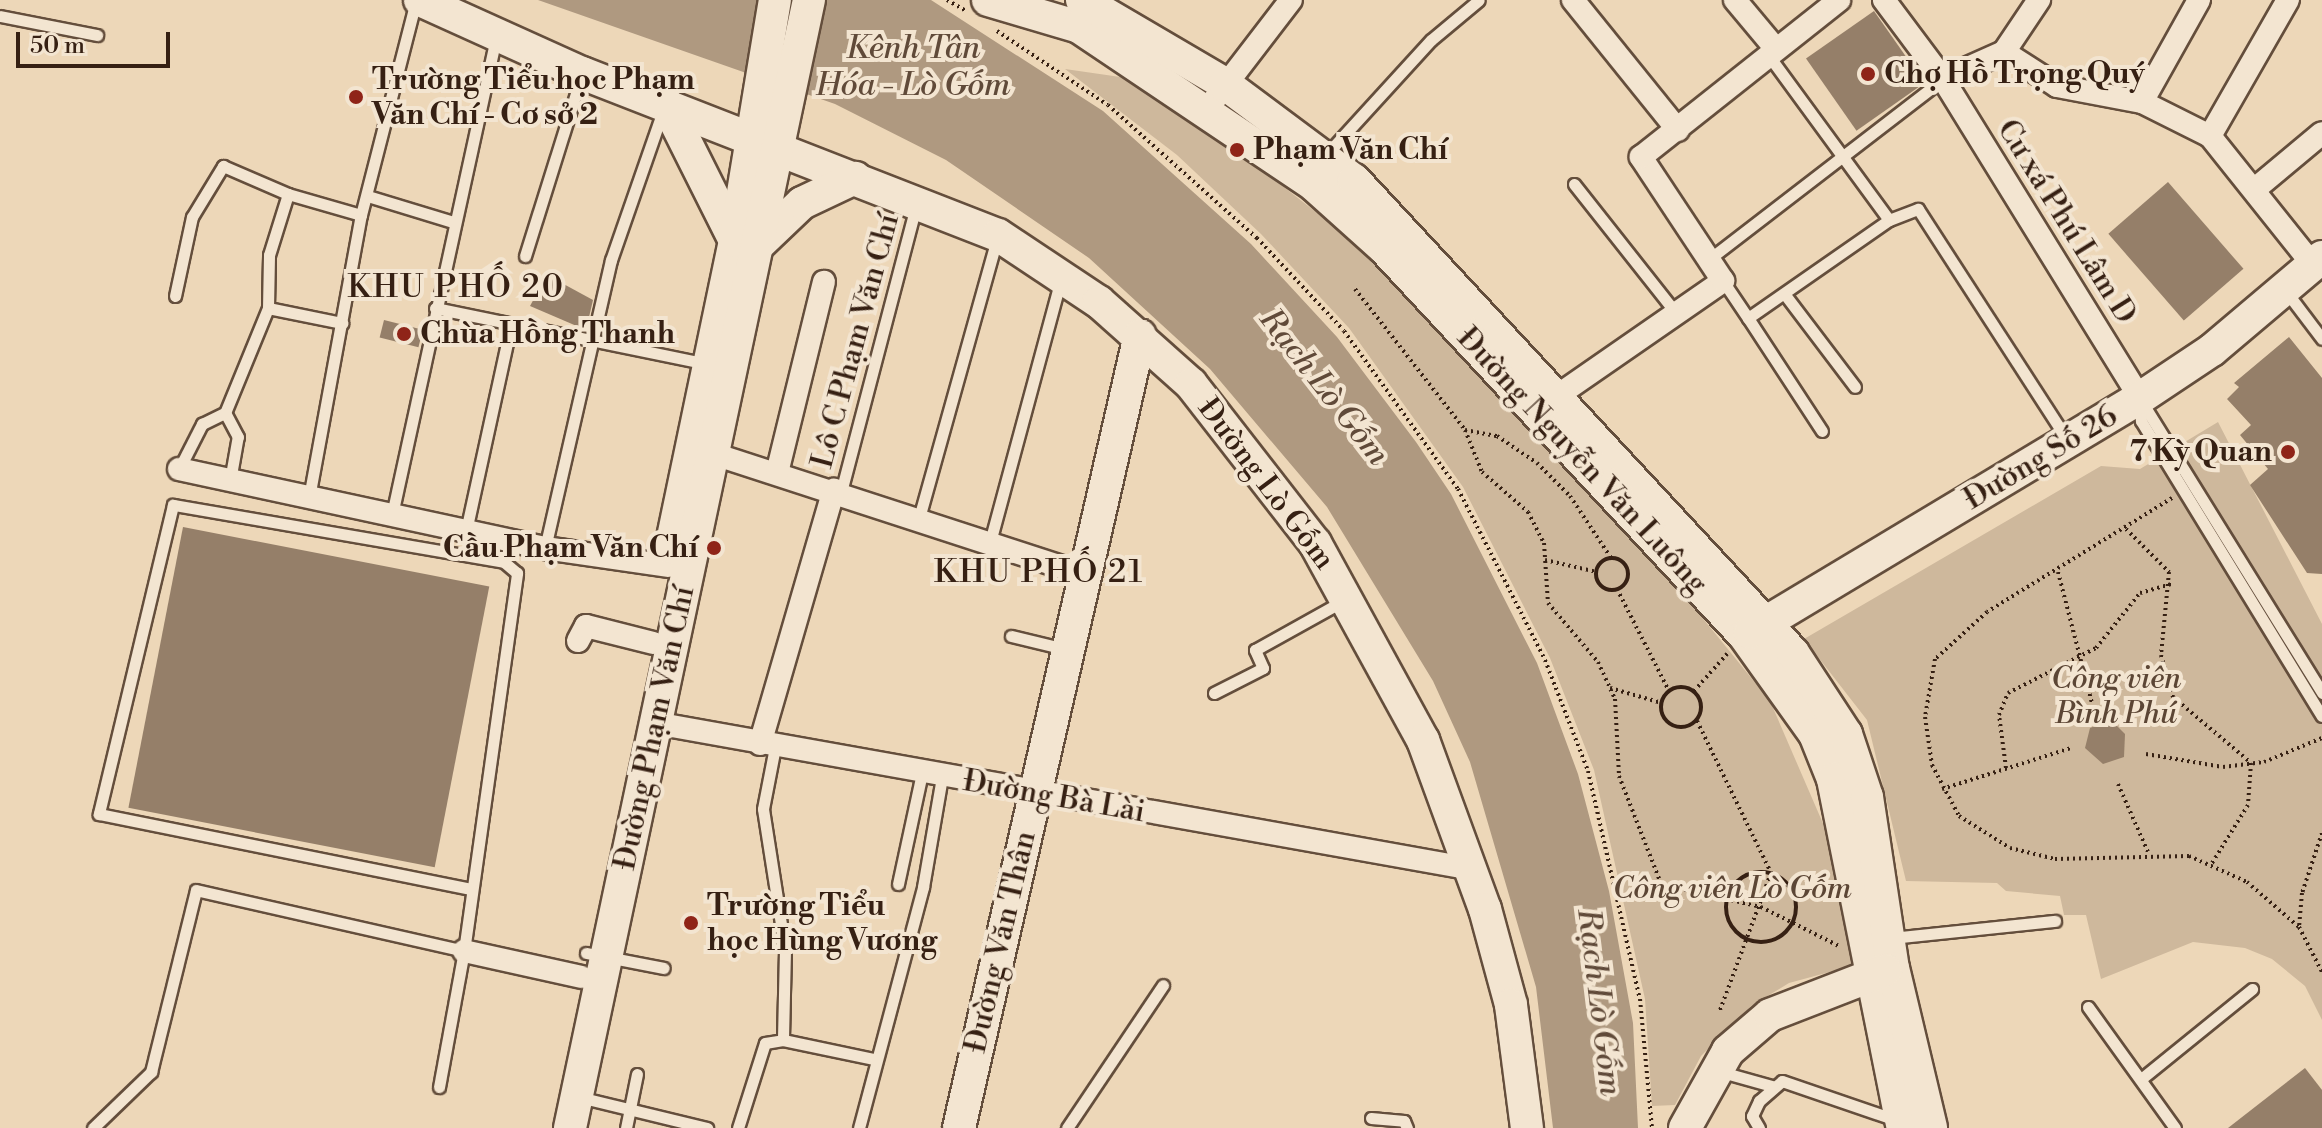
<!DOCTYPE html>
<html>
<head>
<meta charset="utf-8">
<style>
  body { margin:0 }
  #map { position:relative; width:2322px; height:1128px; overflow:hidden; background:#edd7b8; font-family:"Libre Bodoni",serif }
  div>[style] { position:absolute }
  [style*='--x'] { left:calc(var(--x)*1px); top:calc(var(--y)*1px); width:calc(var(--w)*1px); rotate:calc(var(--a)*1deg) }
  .green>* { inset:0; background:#ceb89c }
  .water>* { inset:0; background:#af9980 }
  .building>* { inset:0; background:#957f69; transform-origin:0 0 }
  .path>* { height:4px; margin-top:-2px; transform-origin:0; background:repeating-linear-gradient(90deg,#362013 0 2px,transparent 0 6px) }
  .path>.ring { margin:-2px; padding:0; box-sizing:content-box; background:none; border:4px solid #362013; border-radius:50% }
  .roads { filter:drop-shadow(2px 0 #644e3c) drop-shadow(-2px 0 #644e3c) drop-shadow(0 2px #644e3c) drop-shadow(0 -2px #644e3c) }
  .lane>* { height:11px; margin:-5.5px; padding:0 5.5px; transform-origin:5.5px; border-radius:5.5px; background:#f3e5d1 }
  .street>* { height:22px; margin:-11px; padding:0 11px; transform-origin:11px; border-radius:11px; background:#f3e5d1 }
  .secondary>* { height:32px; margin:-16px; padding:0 16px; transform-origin:16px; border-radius:16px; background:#f3e5d1 }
  .dots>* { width:22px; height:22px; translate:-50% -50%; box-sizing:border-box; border:4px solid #f3e5d1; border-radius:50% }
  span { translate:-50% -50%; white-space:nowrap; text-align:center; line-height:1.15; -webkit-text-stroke:8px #f3e5d1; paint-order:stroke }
  .poi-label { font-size:30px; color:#362013; font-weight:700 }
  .left { translate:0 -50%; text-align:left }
  .right { translate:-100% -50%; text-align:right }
  .street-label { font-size:30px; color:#362013 }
  .park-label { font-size:30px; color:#5c4635; font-style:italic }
  .water-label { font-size:32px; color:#604a39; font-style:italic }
  .neighbourhood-label { font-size:32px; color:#362013; letter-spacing:2px }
  .scale { position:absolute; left:16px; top:32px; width:154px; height:36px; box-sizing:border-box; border:4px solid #362013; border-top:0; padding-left:10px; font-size:24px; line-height:28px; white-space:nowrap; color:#362013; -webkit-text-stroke:6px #f3e5d1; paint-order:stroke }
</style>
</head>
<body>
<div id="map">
  <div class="green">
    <i style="clip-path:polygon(1065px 69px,1148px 81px,1371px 255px,1627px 525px,1770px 701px,1828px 835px,1859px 964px,1789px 983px,1751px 1006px,1701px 1056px,1675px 1105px,1652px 1106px,1645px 999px,1594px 770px,1550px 658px,1463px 487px,1349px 328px,1261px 234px,1177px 155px)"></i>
    <i style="clip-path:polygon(2218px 422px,2322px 624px,2322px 1020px,2305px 986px,2272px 959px,2245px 948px,2193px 942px,2101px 979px,2086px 915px,2064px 915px,2060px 896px,2006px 891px,1997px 883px,1906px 881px,1867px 720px,1804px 639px,2101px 466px,2140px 469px)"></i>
  </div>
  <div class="water">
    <i style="clip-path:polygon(538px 0,931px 0,1103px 111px,1251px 244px,1337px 337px,1416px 442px,1451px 494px,1537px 663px,1578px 774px,1609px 891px,1633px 1023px,1638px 1128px,1553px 1128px,1536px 987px,1470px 762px,1433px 681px,1327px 507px,1210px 369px,1089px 258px,946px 160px,835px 104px)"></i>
  </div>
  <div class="building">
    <i style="left:1874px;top:11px;width:88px;height:83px;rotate:55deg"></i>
    <i style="left:2168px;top:182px;width:115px;height:79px;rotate:49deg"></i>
    <i style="clip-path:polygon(547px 275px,593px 300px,586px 330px,530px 306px)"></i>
    <i style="left:384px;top:320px;width:40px;height:18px;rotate:14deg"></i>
    <i style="clip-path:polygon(2289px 337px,2322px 378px,2322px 574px,2307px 573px,2250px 485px,2268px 469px,2240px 435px,2251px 425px,2227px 399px,2239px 387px,2234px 383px)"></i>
    <i style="left:183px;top:527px;width:312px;height:286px;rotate:11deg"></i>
    <i style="clip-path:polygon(2111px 720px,2125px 734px,2124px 757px,2103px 764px,2085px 748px,2090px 728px)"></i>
    <i style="clip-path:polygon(2305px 1068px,2322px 1090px,2322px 1128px,2228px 1128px)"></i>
  </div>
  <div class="path">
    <i style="--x:947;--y:0;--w:22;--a:30"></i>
    <i style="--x:997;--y:31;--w:133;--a:33.7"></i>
    <i style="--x:1108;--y:105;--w:200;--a:41.8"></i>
    <i style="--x:1257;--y:238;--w:127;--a:46.9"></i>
    <i style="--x:1344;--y:331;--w:195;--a:54.2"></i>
    <i style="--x:1458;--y:489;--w:192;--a:63"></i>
    <i style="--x:1545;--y:660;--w:119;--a:68.8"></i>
    <i style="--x:1588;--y:771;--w:234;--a:77.2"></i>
    <i style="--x:1640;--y:999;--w:130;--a:84.7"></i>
    <i style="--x:1355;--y:289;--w:179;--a:52"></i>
    <i style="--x:1465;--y:430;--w:45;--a:68"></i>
    <i style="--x:1482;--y:472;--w:61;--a:41"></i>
    <i style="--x:1528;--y:512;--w:35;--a:63"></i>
    <i style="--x:1544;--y:543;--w:60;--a:86.2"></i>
    <i style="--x:1548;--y:603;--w:77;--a:49.7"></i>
    <i style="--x:1598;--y:662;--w:41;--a:65.3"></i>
    <i style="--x:1615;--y:699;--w:77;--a:87"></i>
    <i style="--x:1619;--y:776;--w:116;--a:68.7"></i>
    <i style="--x:1661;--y:884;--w:103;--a:13"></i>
    <i style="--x:1761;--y:907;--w:89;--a:26.6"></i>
    <i style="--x:1465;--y:430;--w:33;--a:11"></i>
    <i style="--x:1497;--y:436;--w:48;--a:34"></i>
    <i style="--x:1537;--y:463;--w:47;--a:45"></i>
    <i style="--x:1570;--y:496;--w:74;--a:56.5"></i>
    <i style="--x:2172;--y:498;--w:217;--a:148.4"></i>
    <i style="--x:1987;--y:612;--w:70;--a:137.9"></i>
    <i style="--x:1935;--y:659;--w:59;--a:99.8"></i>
    <i style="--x:1925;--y:717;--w:49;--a:81.7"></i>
    <i style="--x:1932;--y:765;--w:58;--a:62.1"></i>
    <i style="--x:1959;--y:816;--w:60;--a:32.1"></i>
    <i style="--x:2010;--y:848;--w:46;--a:13.7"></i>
    <i style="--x:2055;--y:859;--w:134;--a:-1.3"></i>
    <i style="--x:2189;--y:856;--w:64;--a:24.1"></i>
    <i style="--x:2247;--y:882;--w:69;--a:40.9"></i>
    <i style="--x:2126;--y:529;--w:61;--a:45"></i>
    <i style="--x:2169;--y:572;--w:83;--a:95.5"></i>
    <i style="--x:2161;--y:655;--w:44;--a:74.1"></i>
    <i style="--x:2173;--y:697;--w:102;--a:40.2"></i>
    <i style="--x:2251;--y:763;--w:42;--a:94.1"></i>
    <i style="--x:2248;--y:805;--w:70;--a:121.7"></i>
    <i class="ring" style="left:1596px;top:558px;width:28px;height:28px"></i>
    <i style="--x:1545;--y:560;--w:53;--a:13"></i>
    <i style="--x:2058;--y:572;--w:139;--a:75.5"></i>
    <i style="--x:1617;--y:589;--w:114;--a:63"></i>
    <i class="ring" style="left:1661px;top:687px;width:36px;height:36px"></i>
    <i style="--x:1610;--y:688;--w:54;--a:16.1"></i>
    <i style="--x:1694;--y:691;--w:50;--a:-48.3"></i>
    <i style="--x:1697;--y:721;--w:169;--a:64"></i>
    <i style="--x:1771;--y:873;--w:149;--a:110.4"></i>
    <i style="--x:2146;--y:754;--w:78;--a:9.6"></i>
    <i style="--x:2223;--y:767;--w:41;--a:-7"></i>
    <i style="--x:2264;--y:762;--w:63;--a:-22.5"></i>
    <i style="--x:2006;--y:768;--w:53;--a:-97.5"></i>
    <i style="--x:1999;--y:715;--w:24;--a:-68"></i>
    <i style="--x:2008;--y:693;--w:99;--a:-27.1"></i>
    <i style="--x:2096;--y:648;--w:70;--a:-51.3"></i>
    <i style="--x:2140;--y:593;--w:33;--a:-16"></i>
    <i style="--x:2118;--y:784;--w:74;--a:66.2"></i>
    <i style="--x:1942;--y:789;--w:135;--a:-17.6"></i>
    <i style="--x:2322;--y:833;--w:63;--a:108.4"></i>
    <i style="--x:2302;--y:893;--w:34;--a:95"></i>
    <i style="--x:2299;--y:927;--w:51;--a:62.9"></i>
    <i class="ring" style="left:1726px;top:872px;width:66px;height:66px"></i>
  </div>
  <div class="roads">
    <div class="lane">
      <i style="--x:0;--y:16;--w:99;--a:11.1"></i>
      <i style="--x:1769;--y:56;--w:203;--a:53.8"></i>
      <i style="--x:1325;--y:156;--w:157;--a:-47.6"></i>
      <i style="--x:1431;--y:40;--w:62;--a:-39.8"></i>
      <i style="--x:1574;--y:184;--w:164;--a:51.7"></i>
      <i style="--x:368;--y:196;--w:89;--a:17"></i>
      <i style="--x:525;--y:256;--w:188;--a:-72.6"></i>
      <i style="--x:1708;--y:260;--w:297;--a:-37.6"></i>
      <i style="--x:1723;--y:281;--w:45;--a:56"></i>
      <i style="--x:1748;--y:318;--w:172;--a:-34.8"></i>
      <i style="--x:1889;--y:220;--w:31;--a:-21"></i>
      <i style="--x:1918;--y:209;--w:274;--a:57.1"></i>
      <i style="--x:2285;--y:290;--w:61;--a:52.9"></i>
      <i style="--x:175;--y:296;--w:81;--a:-77.9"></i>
      <i style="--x:192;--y:217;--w:60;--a:-58.7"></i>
      <i style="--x:223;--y:166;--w:71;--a:23.3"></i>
      <i style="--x:1786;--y:296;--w:114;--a:52.8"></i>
      <i style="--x:268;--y:308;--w:76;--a:11.5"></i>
      <i style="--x:435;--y:308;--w:279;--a:11.6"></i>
      <i style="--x:1748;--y:318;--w:135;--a:56.8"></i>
      <i style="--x:2140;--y:399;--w:346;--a:58.2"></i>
      <i style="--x:2140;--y:403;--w:18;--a:87"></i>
      <i style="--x:2141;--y:421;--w:346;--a:58.5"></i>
      <i style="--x:179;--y:469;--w:51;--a:-62.9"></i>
      <i style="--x:202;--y:424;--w:25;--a:-26"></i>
      <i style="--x:231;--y:475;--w:39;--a:-80"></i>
      <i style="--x:238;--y:437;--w:27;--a:-118"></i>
      <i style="--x:225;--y:413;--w:113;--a:-67.7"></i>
      <i style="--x:268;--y:308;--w:53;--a:-88.9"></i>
      <i style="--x:269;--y:255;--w:64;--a:-72.7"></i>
      <i style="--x:288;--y:194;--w:76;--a:16"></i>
      <i style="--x:310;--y:492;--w:282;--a:-79.6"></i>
      <i style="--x:361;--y:215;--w:221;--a:-75.6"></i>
      <i style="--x:841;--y:492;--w:296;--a:-75.3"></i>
      <i style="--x:393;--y:510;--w:485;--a:-77.7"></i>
      <i style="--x:919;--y:518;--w:290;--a:-74.4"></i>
      <i style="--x:466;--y:531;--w:207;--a:-77.7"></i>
      <i style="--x:990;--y:542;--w:272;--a:-74.9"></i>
      <i style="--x:545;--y:548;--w:295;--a:-77.1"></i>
      <i style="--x:611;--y:260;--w:158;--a:-70.8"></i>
      <i style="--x:1011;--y:636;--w:56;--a:13.5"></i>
      <i style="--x:1214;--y:693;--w:55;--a:-27"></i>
      <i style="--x:1263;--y:668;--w:20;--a:-114"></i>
      <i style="--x:1255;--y:650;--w:103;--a:-29.1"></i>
      <i style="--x:775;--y:747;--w:63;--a:101"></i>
      <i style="--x:763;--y:809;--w:143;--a:81.1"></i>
      <i style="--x:785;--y:950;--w:90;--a:91.3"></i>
      <i style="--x:898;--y:884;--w:114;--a:-77.8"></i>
      <i style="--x:1892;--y:938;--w:164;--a:-6"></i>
      <i style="--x:586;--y:953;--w:79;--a:10.9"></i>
      <i style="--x:2088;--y:1007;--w:149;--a:54.3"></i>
      <i style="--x:1718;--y:1071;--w:56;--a:15.5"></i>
      <i style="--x:2141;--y:1079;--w:143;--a:-39"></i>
      <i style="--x:439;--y:1087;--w:138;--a:-79.6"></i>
      <i style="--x:464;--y:951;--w:382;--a:-82"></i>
      <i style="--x:517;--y:573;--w:17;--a:-140"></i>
      <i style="--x:504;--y:562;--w:336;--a:-170.2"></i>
      <i style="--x:173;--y:505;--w:318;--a:103.5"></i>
      <i style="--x:99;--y:814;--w:379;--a:11.4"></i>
      <i style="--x:579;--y:1097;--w:132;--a:13.6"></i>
      <i style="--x:1371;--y:1118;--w:33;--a:5"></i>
      <i style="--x:1404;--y:1121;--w:8;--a:67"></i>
      <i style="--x:93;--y:1128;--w:81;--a:-44"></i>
      <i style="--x:151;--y:1072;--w:187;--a:-76.1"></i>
      <i style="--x:196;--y:890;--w:275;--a:12.8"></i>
      <i style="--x:626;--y:1128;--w:55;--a:-78.5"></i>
      <i style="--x:738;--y:1128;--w:89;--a:-72.4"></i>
      <i style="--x:765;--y:1043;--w:18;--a:-9"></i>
      <i style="--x:783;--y:1040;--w:92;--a:11.9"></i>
      <i style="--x:859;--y:1128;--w:249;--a:-75.1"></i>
      <i style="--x:923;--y:887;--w:112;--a:-80.2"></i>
      <i style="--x:1067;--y:1128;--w:172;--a:-56.1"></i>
      <i style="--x:1759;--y:1128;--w:14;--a:-120"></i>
      <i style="--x:1752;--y:1116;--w:17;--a:-65"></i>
      <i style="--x:1759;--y:1101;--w:30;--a:-41"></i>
      <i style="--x:1782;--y:1081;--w:120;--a:18.9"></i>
    </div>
    <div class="street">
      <i style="--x:1573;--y:0;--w:167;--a:51.1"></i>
      <i style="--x:1735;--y:0;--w:64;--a:50.1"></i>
      <i style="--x:1884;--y:0;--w:99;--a:53.2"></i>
      <i style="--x:1943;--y:79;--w:375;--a:58.3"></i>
      <i style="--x:2004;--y:52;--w:63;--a:32.7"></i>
      <i style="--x:2057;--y:86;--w:86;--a:10.7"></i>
      <i style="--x:2142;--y:102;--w:76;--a:26.6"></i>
      <i style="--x:2210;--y:136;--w:165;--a:51.4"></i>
      <i style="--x:1943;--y:79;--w:67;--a:-23.9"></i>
      <i style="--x:2004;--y:52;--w:63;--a:-56.1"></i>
      <i style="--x:2142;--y:102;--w:117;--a:-60.8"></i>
      <i style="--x:1208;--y:108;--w:136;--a:-52.5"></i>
      <i style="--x:2210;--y:136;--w:157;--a:-60.2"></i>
      <i style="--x:2255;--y:189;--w:87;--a:-39.9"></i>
      <i style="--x:1544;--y:405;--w:218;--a:-34.7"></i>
      <i style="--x:1723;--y:281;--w:149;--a:-123.5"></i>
      <i style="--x:1641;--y:157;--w:253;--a:-38.4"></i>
      <i style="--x:714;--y:454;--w:391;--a:18"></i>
      <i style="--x:179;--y:469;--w:374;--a:12.2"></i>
      <i style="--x:545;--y:548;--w:124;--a:8.3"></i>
      <i style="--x:777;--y:473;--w:197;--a:-76.2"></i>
      <i style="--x:578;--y:641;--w:17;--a:-62"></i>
      <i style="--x:586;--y:626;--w:69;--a:14.2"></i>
      <i style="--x:655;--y:723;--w:830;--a:10.13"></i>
      <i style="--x:760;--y:744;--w:265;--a:-73.8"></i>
      <i style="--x:464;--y:951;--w:120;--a:12.5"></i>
    </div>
    <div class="secondary">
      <i style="--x:420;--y:0;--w:178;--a:24.3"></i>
      <i style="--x:582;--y:73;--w:446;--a:21.3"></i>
      <i style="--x:998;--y:235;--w:121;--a:33.6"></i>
      <i style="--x:1099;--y:302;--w:123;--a:41.7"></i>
      <i style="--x:1191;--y:384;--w:202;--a:52.1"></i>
      <i style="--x:1315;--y:543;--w:225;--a:61.3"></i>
      <i style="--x:1423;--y:740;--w:180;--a:69.9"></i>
      <i style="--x:1485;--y:909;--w:99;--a:74.8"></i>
      <i style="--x:1511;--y:1005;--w:124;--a:82.6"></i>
      <i style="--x:988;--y:0;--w:95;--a:16.5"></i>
      <i style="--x:1079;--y:27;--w:283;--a:33.9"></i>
      <i style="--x:1314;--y:185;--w:94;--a:42"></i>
      <i style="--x:1384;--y:248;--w:529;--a:47.07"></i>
      <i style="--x:1744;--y:635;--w:122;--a:54.4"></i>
      <i style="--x:1815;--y:734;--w:48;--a:68.2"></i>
      <i style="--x:1833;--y:779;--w:356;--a:78.7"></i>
      <i style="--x:1082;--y:0;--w:166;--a:30.4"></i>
      <i style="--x:1225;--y:84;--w:161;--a:36.7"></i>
      <i style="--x:1354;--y:180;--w:645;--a:47.14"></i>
      <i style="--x:1793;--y:653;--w:97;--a:56.8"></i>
      <i style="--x:1846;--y:734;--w:66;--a:71.6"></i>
      <i style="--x:1867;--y:797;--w:173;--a:81.4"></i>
      <i style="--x:1893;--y:968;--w:164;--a:76.6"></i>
      <i style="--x:666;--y:103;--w:154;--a:63.4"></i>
      <i style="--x:757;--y:246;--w:62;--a:-43.7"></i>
      <i style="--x:802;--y:203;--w:59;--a:-25.3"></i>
      <i style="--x:671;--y:547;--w:313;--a:-78.2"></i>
      <i style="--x:735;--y:241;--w:244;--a:-80.6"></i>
      <i style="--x:1750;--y:632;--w:455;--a:-31"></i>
      <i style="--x:2140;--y:398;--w:87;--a:-33.7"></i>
      <i style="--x:2212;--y:350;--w:144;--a:-40.2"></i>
      <i style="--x:570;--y:1128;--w:1153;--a:-78.04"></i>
      <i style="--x:959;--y:1128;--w:813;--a:-77.14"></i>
      <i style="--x:1685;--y:1128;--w:88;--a:-60.8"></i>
      <i style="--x:1728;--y:1051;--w:55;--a:-40.6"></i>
      <i style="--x:1770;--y:1015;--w:124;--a:-21.2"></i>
    </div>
  </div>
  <div class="dots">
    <i style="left:1868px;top:74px;background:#8f2418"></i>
    <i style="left:356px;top:97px;background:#8f2418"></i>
    <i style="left:1237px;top:150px;background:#8f2418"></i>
    <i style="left:404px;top:334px;background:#8f2418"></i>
    <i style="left:2288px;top:452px;background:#8f2418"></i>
    <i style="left:714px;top:548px;background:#8f2418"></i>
    <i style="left:691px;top:923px;background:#8f2418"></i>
  </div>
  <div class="poi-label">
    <span class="left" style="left:1884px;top:74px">Chợ Hồ Trọng Quý</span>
    <span class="left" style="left:372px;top:97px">Trường Tiểu học Phạm<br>Văn Chí - Cơ sở 2</span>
    <span class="left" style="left:1253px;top:150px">Phạm Văn Chí</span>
    <span class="left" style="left:420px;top:334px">Chùa Hồng Thanh</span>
    <span class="right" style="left:2272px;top:452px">7 Kỳ Quan</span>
    <span class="right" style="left:698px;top:548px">Cầu Phạm Văn Chí</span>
    <span class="left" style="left:707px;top:923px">Trường Tiểu<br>học Hùng Vương</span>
  </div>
  <div class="street-label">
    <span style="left:2066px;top:222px;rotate:58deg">Cư xá Phú Lâm D</span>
    <span style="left:856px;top:341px;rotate:-75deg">Lô C Phạm Văn Chí</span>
    <span style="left:2041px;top:458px;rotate:-31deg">Đường Số 26</span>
    <span style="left:1582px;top:461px;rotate:47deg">Đường Nguyễn Văn Luông</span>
    <span style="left:1266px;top:484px;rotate:53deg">Đường Lò Gốm</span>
    <span style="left:655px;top:728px;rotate:-78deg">Đường Phạm Văn Chí</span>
    <span style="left:1054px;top:797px;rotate:10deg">Đường Bà Lài</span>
    <span style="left:1001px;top:942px;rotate:-77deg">Đường Văn Thân</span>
  </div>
  <div class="park-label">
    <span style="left:2116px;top:696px">Công viên<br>Bình Phú</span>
    <span style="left:1732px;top:889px">Công viên Lò Gốm</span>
  </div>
  <div class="water-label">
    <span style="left:913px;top:67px">Kênh Tân<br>Hóa - Lò Gốm</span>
    <span style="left:1324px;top:387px;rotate:52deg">Rạch Lò Gốm</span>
    <span style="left:1599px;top:1002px;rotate:83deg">Rạch Lò Gốm</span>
  </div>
  <div class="neighbourhood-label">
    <span style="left:456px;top:287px">KHU PHỐ 20</span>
    <span style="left:1039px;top:572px">KHU PHỐ 21</span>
  </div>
  <div class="scale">50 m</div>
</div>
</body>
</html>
